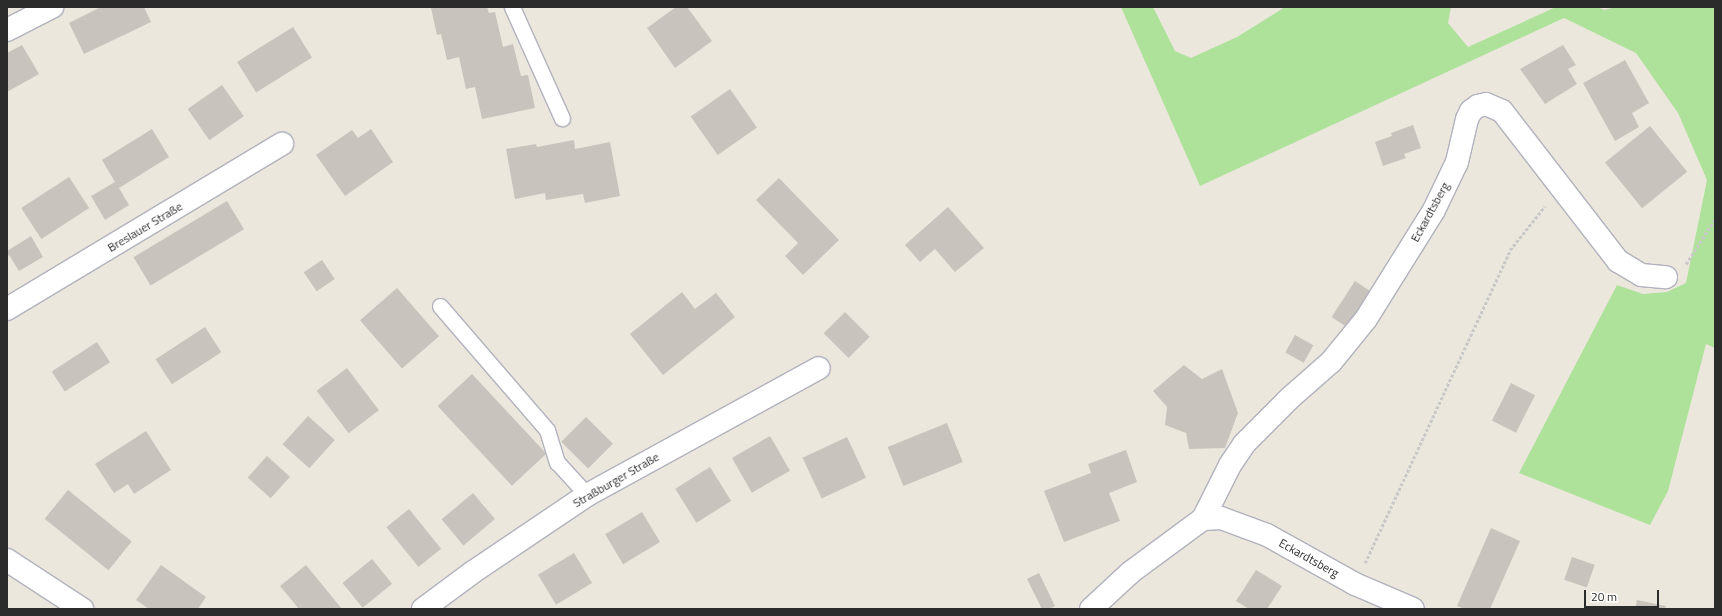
<!DOCTYPE html>
<html>
<head>
<meta charset="utf-8">
<style>
  body { margin:0 }
  #map { position:relative; width:1722px; height:616px; overflow:hidden; background:#ece7dd; font-family:"Titillium Web",sans-serif }
  div>[style] { position:absolute }
  [style*='--x'] { left:calc(var(--x)*1px); top:calc(var(--y)*1px); width:calc(var(--w)*1px); rotate:calc(var(--a)*1deg) }
  .green>* { inset:0; background:#aee29a }
  .building>* { inset:0; background:#c8c3bc; transform-origin:0 0 }
  .path>* { height:2.5px; margin-top:-1.25px; transform-origin:0; background:repeating-linear-gradient(90deg,#c8c8c8 0 3px,transparent 0 5px) }
  .roads { filter:drop-shadow(1px 0 #b1b2be) drop-shadow(-1px 0 #b1b2be) drop-shadow(0 1px #b1b2be) drop-shadow(0 -1px #b1b2be) }
  .service>* { height:15px; margin:-7.5px; padding:0 7.5px; transform-origin:7.5px; border-radius:7.5px; background:#fff }
  .minor>* { height:22px; margin:-11px; padding:0 11px; transform-origin:11px; border-radius:11px; background:#fff }
  span { translate:-50% -50%; white-space:nowrap; text-align:center; line-height:1.15; -webkit-text-stroke:3px #fff; paint-order:stroke }
  .street-label { font-size:12px; color:#2b2b2b }
  .frame { position:absolute; inset:0; border:8px solid #2b2b2b; pointer-events:none }
  .scale { position:absolute; left:1584px; top:590px; width:75px; height:18px; box-sizing:border-box; border:2px solid #2b2b2b; border-top:0; padding-left:5px; font-size:12px; line-height:14px; white-space:nowrap; color:#2b2b2b; -webkit-text-stroke:3px #fff; paint-order:stroke }
</style>
</head>
<body>
<div id="map">
  <div class="green">
    <i style="clip-path:polygon(1121px 7px,1153px 7px,1175px 51px,1191px 58px,1237px 37px,1285px 7px,1451px 7px,1448px 23px,1468px 47px,1556px 7px,1597px 7px,1604px 10px,1616px 7px,1715px 7px,1715px 348px,1706px 344px,1668px 491px,1650px 525px,1519px 473px,1617px 285px,1643px 294px,1667px 292px,1686px 283px,1707px 180px,1678px 113px,1636px 53px,1564px 18px,1200px 186px)"></i>
  </div>
  <div class="building">
    <i style="clip-path:polygon(101px 7px,144px 7px,151px 22px,84px 54px,69px 23px)"></i>
    <i style="clip-path:polygon(437px 7px,487px 7px,489px 13px,495px 12px,503px 47px,513px 44px,521px 76px,528px 75px,535px 108px,482px 119px,475px 87px,466px 89px,459px 57px,447px 60px,441px 34px,437px 35px,431px 8px)"></i>
    <i style="clip-path:polygon(676px 7px,687px 7px,712px 41px,675px 68px,647px 28px)"></i>
    <i style="left:293px;top:27px;width:36px;height:66px;rotate:58deg"></i>
    <i style="clip-path:polygon(22px 45px,39px 74px,7px 92px,7px 53px)"></i>
    <i style="clip-path:polygon(1563px 45px,1576px 65px,1568px 69px,1577px 84px,1545px 104px,1520px 69px)"></i>
    <i style="clip-path:polygon(1625px 60px,1649px 103px,1632px 113px,1639px 127px,1615px 141px,1583px 83px)"></i>
    <i style="left:222px;top:85px;width:38px;height:42px;rotate:55deg"></i>
    <i style="left:730px;top:89px;width:47px;height:48px;rotate:55deg"></i>
    <i style="clip-path:polygon(1413px 125px,1421px 148px,1404px 154px,1406px 158px,1383px 166px,1375px 142px,1392px 136px,1391px 133px)"></i>
    <i style="left:1650px;top:126px;width:59px;height:58px;rotate:51deg"></i>
    <i style="clip-path:polygon(152px 129px,169px 157px,119px 188px,129px 205px,105px 220px,91px 196px,115px 182px,102px 160px)"></i>
    <i style="clip-path:polygon(371px 129px,393px 162px,345px 196px,316px 155px,352px 130px,358px 138px)"></i>
    <i style="clip-path:polygon(574px 140px,575px 149px,610px 142px,620px 196px,585px 203px,583px 194px,546px 200px,545px 193px,515px 199px,506px 149px,536px 144px,537px 147px)"></i>
    <i style="left:69px;top:177px;width:37px;height:57px;rotate:57deg"></i>
    <i style="clip-path:polygon(779px 178px,839px 240px,803px 275px,785px 256px,798px 243px,756px 200px)"></i>
    <i style="left:227px;top:201px;width:33px;height:109px;rotate:59deg"></i>
    <i style="clip-path:polygon(948px 207px,984px 248px,955px 272px,935px 249px,920px 262px,905px 245px)"></i>
    <i style="clip-path:polygon(31px 236px,43px 257px,19px 271px,9px 255px,7px 257px,7px 251px)"></i>
    <i style="left:322px;top:260px;width:23px;height:22px;rotate:56deg"></i>
    <i style="left:1355px;top:281px;width:20px;height:43px;rotate:33deg"></i>
    <i style="left:397px;top:288px;width:64px;height:49px;rotate:49deg"></i>
    <i style="clip-path:polygon(682px 292px,695px 309px,716px 293px,735px 317px,663px 375px,630px 334px)"></i>
    <i style="left:845px;top:312px;width:35px;height:30px;rotate:45deg"></i>
    <i style="left:205px;top:327px;width:30px;height:59px;rotate:57deg"></i>
    <i style="left:1295px;top:335px;width:21px;height:20px;rotate:29deg"></i>
    <i style="left:97px;top:342px;width:24px;height:54px;rotate:57deg"></i>
    <i style="clip-path:polygon(1184px 365px,1202px 379px,1222px 369px,1238px 413px,1225px 448px,1189px 449px,1186px 433px,1165px 425px,1167px 407px,1153px 391px)"></i>
    <i style="left:347px;top:368px;width:53px;height:38px;rotate:53deg"></i>
    <i style="left:472px;top:374px;width:109px;height:47px;rotate:47deg"></i>
    <i style="left:1511px;top:383px;width:27px;height:42px;rotate:27deg"></i>
    <i style="left:308px;top:416px;width:36px;height:38px;rotate:42deg"></i>
    <i style="left:586px;top:417px;width:38px;height:35px;rotate:45deg"></i>
    <i style="left:947px;top:423px;width:42px;height:64px;rotate:68deg"></i>
    <i style="clip-path:polygon(146px 431px,171px 470px,134px 494px,128px 484px,114px 493px,95px 464px)"></i>
    <i style="left:770px;top:436px;width:40px;height:44px;rotate:60deg"></i>
    <i style="left:847px;top:437px;width:45px;height:49px;rotate:65deg"></i>
    <i style="clip-path:polygon(1126px 450px,1137px 482px,1109px 493px,1120px 521px,1064px 542px,1044px 491px,1091px 473px,1088px 464px)"></i>
    <i style="left:267px;top:456px;width:31px;height:29px;rotate:42deg"></i>
    <i style="left:710px;top:467px;width:40px;height:41px;rotate:58deg"></i>
    <i style="left:68px;top:490px;width:82px;height:37px;rotate:39deg"></i>
    <i style="left:473px;top:493px;width:34px;height:41px;rotate:50deg"></i>
    <i style="left:409px;top:509px;width:51px;height:29px;rotate:51deg"></i>
    <i style="left:642px;top:512px;width:35px;height:43px;rotate:59deg"></i>
    <i style="clip-path:polygon(1491px 528px,1520px 541px,1490px 609px,1465px 609px,1457px 606px)"></i>
    <i style="left:574px;top:553px;width:35px;height:42px;rotate:59deg"></i>
    <i style="left:1572px;top:557px;width:24px;height:24px;rotate:19deg"></i>
    <i style="left:372px;top:559px;width:32px;height:38px;rotate:51deg"></i>
    <i style="clip-path:polygon(161px 565px,206px 597px,198px 609px,149px 609px,136px 600px)"></i>
    <i style="clip-path:polygon(306px 565px,342px 609px,299px 609px,280px 586px)"></i>
    <i style="clip-path:polygon(1256px 570px,1282px 586px,1267px 609px,1249px 609px,1236px 601px)"></i>
    <i style="clip-path:polygon(1039px 573px,1055px 606px,1049px 609px,1042px 609px,1027px 579px)"></i>
    <i style="clip-path:polygon(1637px 600px,1666px 606px,1665px 609px,1635px 609px)"></i>
  </div>
  <div class="path">
    <i style="--x:1686;--y:264;--w:54;--a:-57.2"></i>
    <i style="--x:1365;--y:563;--w:345;--a:-65.1"></i>
    <i style="--x:1510;--y:250;--w:56;--a:-51.5"></i>
  </div>
  <div class="roads">
    <div class="service">
      <i style="--x:512;--y:7;--w:122;--a:65.8"></i>
      <i style="--x:440;--y:306;--w:164;--a:49.2"></i>
      <i style="--x:547;--y:430;--w:34;--a:73"></i>
      <i style="--x:557;--y:462;--w:45;--a:47.7"></i>
    </div>
    <div class="minor">
      <i style="--x:7;--y:30;--w:51;--a:-27.1"></i>
      <i style="--x:7;--y:309;--w:321;--a:-31"></i>
      <i style="--x:1203;--y:519;--w:18;--a:-3"></i>
      <i style="--x:1221;--y:518;--w:49;--a:20.3"></i>
      <i style="--x:1267;--y:535;--w:101;--a:29.1"></i>
      <i style="--x:1355;--y:584;--w:63;--a:23.3"></i>
      <i style="--x:7;--y:560;--w:90;--a:33.2"></i>
      <i style="--x:423;--y:609;--w:62;--a:-36.5"></i>
      <i style="--x:473;--y:572;--w:138;--a:-34"></i>
      <i style="--x:587;--y:495;--w:264;--a:-28.7"></i>
      <i style="--x:1091;--y:609;--w:54;--a:-42.8"></i>
      <i style="--x:1131;--y:572;--w:89;--a:-36.4"></i>
      <i style="--x:1203;--y:519;--w:60;--a:-63.4"></i>
      <i style="--x:1230;--y:465;--w:25;--a:-56"></i>
      <i style="--x:1244;--y:444;--w:66;--a:-45"></i>
      <i style="--x:1291;--y:397;--w:53;--a:-41.2"></i>
      <i style="--x:1331;--y:362;--w:55;--a:-50.9"></i>
      <i style="--x:1366;--y:319;--w:128;--a:-58"></i>
      <i style="--x:1434;--y:210;--w:53;--a:-64.4"></i>
      <i style="--x:1457;--y:162;--w:44;--a:-76.9"></i>
      <i style="--x:1467;--y:119;--w:9;--a:-63"></i>
      <i style="--x:1471;--y:111;--w:9;--a:-36"></i>
      <i style="--x:1478;--y:106;--w:8;--a:-14"></i>
      <i style="--x:1486;--y:104;--w:17;--a:24"></i>
      <i style="--x:1502;--y:111;--w:190;--a:52.3"></i>
      <i style="--x:1618;--y:261;--w:27;--a:31"></i>
      <i style="--x:1641;--y:275;--w:25;--a:5"></i>
    </div>
  </div>
  <div class="street-label">
    <span style="left:1430px;top:212px;rotate:-61deg">Eckardtsberg</span>
    <span style="left:145px;top:227px;rotate:-31deg">Breslauer Straße</span>
    <span style="left:616px;top:480px;rotate:-30deg">Straßburger Straße</span>
    <span style="left:1309px;top:558px;rotate:29deg">Eckardtsberg</span>
  </div>
  <div class="frame"></div>
  <div class="scale">20 m</div>
</div>
</body>
</html>
